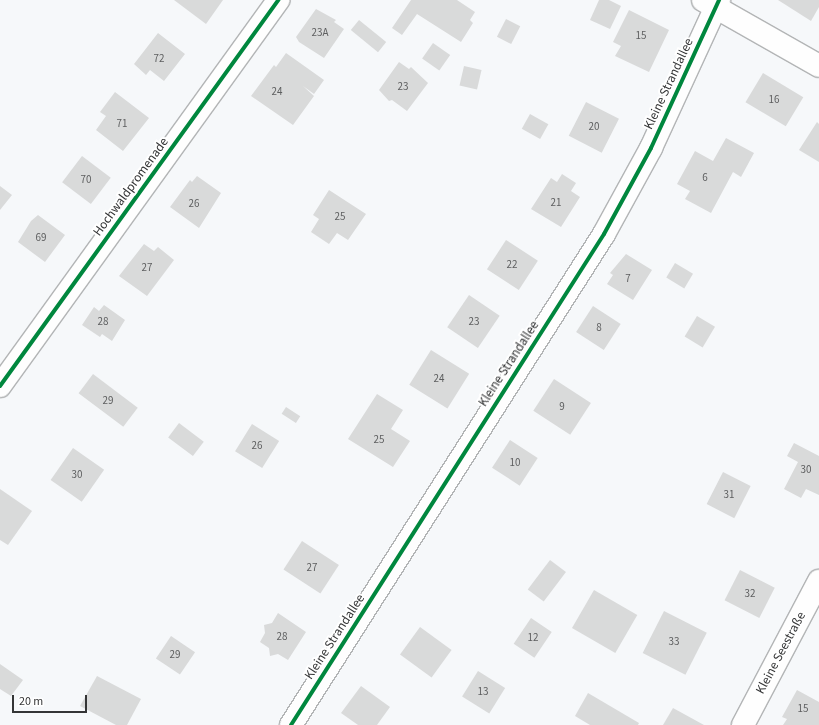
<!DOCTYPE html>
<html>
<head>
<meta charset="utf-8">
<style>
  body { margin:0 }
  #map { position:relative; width:819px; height:725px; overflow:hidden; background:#f6f8fa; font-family:"Source Sans 3",sans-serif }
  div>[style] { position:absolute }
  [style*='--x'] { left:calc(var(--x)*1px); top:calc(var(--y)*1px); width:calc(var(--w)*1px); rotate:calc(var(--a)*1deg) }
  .building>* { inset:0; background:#d9dada; transform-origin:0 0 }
  .roads { filter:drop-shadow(1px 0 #b3b5b6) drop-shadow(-1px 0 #b3b5b6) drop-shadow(0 1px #b3b5b6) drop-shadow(0 -1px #b3b5b6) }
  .street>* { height:22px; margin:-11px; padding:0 11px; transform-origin:11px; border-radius:11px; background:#fefefe }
  .cycleway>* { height:4px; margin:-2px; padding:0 2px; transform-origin:2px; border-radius:2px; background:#00873e }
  span { translate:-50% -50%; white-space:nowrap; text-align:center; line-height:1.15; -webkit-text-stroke:4px #fff; paint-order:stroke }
  .number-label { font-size:11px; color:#5d5e5f }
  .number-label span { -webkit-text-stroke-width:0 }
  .street-label { font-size:13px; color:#343536 }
  .scale { position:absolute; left:12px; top:695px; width:75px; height:18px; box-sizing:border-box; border:2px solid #343536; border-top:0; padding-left:5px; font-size:12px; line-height:14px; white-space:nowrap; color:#343536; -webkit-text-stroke:3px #fff; paint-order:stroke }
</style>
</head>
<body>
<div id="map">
  <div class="building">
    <i style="clip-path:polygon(174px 0,223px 0,206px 24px)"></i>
    <i style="clip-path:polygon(411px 0,457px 0,475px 12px,470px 20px,473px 23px,461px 42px,417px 14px,402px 35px,392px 28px)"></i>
    <i style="clip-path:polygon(599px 0,609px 0,621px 6px,610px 29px,590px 20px)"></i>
    <i style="clip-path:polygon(778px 0,819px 0,819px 7px,811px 21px)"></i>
    <i style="clip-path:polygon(316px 9px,336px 20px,334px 22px,344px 29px,324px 58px,299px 42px,296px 37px)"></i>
    <i style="clip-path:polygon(629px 10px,669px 30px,649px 72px,615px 56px,621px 46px,613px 42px)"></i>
    <i style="left:506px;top:19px;width:16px;height:20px;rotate:27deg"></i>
    <i style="left:359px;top:20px;width:35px;height:13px;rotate:39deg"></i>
    <i style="clip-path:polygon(158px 33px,185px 54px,164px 81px,150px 70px,146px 75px,134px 64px)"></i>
    <i style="left:433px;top:43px;width:21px;height:19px;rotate:35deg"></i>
    <i style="clip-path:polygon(286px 53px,324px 80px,314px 94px,303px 86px,314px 96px,293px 125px,251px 96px,274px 65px,276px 67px)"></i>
    <i style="clip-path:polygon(399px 62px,409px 69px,411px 67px,428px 83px,407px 111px,392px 100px,389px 101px,379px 90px)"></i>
    <i style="left:464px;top:66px;width:18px;height:20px;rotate:13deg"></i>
    <i style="left:763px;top:73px;width:47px;height:34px;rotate:31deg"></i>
    <i style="clip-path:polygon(115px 92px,149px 118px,123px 151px,96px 130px,106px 116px,100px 112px)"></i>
    <i style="left:586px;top:102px;width:37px;height:38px;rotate:27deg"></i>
    <i style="left:530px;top:114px;width:21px;height:17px;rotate:29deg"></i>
    <i style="clip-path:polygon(817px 122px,819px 124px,819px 162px,799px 150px)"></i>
    <i style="clip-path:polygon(726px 138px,754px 153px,741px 177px,733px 172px,711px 213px,685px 199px,690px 191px,677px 184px,695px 151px,713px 161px)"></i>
    <i style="left:82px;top:156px;width:36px;height:33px;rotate:37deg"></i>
    <i style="clip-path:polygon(562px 174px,576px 183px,571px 191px,580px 197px,561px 227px,531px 209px,551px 178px,557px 182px)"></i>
    <i style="clip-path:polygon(197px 176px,221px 193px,199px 228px,170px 207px,190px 180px,192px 182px)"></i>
    <i style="clip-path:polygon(0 186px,12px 195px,0 210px)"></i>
    <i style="clip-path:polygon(329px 190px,366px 214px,348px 240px,337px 233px,329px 244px,311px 232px,319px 219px,313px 215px)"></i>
    <i style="clip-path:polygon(38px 215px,65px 235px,45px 262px,18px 242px,31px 221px)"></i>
    <i style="left:506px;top:240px;width:38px;height:35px;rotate:33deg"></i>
    <i style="clip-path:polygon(144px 244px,154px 251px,158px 247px,174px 260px,147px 296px,119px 276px)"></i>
    <i style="clip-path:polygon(626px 254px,652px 270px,633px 300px,607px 284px,613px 275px,610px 273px)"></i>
    <i style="left:675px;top:263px;width:21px;height:17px;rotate:31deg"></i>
    <i style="left:469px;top:295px;width:37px;height:39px;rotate:34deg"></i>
    <i style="clip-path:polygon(104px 305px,125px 320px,112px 341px,102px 334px,100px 337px,82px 325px,94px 307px,99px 311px)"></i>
    <i style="left:593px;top:306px;width:33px;height:31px;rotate:33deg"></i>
    <i style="left:697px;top:316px;width:21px;height:24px;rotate:31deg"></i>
    <i style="left:431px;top:350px;width:45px;height:41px;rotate:32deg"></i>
    <i style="left:93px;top:374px;width:56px;height:24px;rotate:37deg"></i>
    <i style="left:554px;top:379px;width:44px;height:38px;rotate:33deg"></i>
    <i style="clip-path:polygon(377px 394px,403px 410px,391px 429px,410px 441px,393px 467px,348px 439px)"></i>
    <i style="left:286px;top:407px;width:17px;height:8px;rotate:33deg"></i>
    <i style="left:179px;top:423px;width:31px;height:18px;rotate:37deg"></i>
    <i style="left:252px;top:424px;width:32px;height:32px;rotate:32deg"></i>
    <i style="left:510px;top:440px;width:33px;height:33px;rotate:33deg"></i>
    <i style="clip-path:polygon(794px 443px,819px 456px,819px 495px,806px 489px,801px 498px,784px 489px,798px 462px,787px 456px)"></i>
    <i style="left:73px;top:448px;width:38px;height:39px;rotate:35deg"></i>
    <i style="left:723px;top:472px;width:31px;height:36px;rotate:27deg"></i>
    <i style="clip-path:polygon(0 489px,32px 511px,8px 545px,0 540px)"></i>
    <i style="left:302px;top:541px;width:44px;height:34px;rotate:33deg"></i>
    <i style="left:550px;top:560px;width:20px;height:37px;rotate:37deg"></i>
    <i style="left:740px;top:570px;width:39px;height:34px;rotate:27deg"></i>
    <i style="left:594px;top:590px;width:50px;height:44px;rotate:30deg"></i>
    <i style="left:664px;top:611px;width:48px;height:47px;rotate:27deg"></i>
    <i style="clip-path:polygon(278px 613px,306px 632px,288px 660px,278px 654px,270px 656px,269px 648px,260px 642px,265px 633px,264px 625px,272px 623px)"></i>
    <i style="left:531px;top:618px;width:25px;height:31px;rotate:34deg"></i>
    <i style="left:420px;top:627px;width:39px;height:34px;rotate:36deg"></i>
    <i style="left:171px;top:636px;width:29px;height:27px;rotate:34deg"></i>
    <i style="clip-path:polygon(0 664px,23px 680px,11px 696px,0 689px)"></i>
    <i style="left:478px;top:671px;width:32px;height:30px;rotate:32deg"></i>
    <i style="clip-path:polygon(97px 676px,141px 699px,127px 725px,116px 725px,80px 706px)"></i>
    <i style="clip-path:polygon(361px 686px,390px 707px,377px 725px,358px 725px,341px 713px)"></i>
    <i style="clip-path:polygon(797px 690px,819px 702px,819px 725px,783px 725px,787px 719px,782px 717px)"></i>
    <i style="clip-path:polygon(588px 693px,639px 723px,638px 725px,590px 725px,575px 716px)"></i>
    <i style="clip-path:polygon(673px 708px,704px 725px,663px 725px)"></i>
  </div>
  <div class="roads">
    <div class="street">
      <i style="--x:703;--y:0;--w:133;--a:29.6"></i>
      <i style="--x:0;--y:386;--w:476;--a:-54.2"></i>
      <i style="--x:291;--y:725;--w:582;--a:-57.48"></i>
      <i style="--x:604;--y:234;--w:98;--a:-61.3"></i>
      <i style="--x:651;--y:148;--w:163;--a:-65.3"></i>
      <i style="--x:743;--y:725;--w:163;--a:-62.2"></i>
    </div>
  </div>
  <div class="cycleway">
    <i style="--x:0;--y:386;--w:476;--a:-54.2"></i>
    <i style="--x:291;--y:725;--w:582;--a:-57.48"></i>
    <i style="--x:604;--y:234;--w:98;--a:-61.3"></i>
    <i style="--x:651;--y:148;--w:163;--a:-65.3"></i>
  </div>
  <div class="number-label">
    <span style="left:320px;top:33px">23A</span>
    <span style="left:641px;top:36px">15</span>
    <span style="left:159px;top:59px">72</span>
    <span style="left:403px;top:87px">23</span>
    <span style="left:277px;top:92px">24</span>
    <span style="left:774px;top:100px">16</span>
    <span style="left:122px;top:124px">71</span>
    <span style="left:594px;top:127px">20</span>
    <span style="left:705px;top:178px">6</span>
    <span style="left:86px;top:180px">70</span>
    <span style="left:556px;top:203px">21</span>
    <span style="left:194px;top:204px">26</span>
    <span style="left:340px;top:217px">25</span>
    <span style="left:41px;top:238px">69</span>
    <span style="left:512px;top:265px">22</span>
    <span style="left:147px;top:268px">27</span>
    <span style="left:628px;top:279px">7</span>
    <span style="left:103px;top:322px">28</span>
    <span style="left:474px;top:322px">23</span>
    <span style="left:599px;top:328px">8</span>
    <span style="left:439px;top:379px">24</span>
    <span style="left:108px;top:401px">29</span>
    <span style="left:562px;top:407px">9</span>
    <span style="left:379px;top:440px">25</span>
    <span style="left:257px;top:446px">26</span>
    <span style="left:515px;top:463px">10</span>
    <span style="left:806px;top:470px">30</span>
    <span style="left:77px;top:475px">30</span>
    <span style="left:729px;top:495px">31</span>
    <span style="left:312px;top:568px">27</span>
    <span style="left:750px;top:594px">32</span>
    <span style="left:282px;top:637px">28</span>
    <span style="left:533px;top:638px">12</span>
    <span style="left:674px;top:642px">33</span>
    <span style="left:175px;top:655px">29</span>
    <span style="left:483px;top:692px">13</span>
    <span style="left:803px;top:709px">15</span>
  </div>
  <div class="street-label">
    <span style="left:669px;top:84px;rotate:-65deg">Kleine Strandallee</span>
    <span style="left:131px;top:187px;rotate:-54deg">Hochwaldpromenade</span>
    <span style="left:509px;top:364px;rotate:-57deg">Kleine Strandallee</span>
    <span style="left:335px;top:637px;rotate:-57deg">Kleine Strandallee</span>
    <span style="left:781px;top:653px;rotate:-62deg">Kleine Seestraße</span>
  </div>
  <div class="scale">20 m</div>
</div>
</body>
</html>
